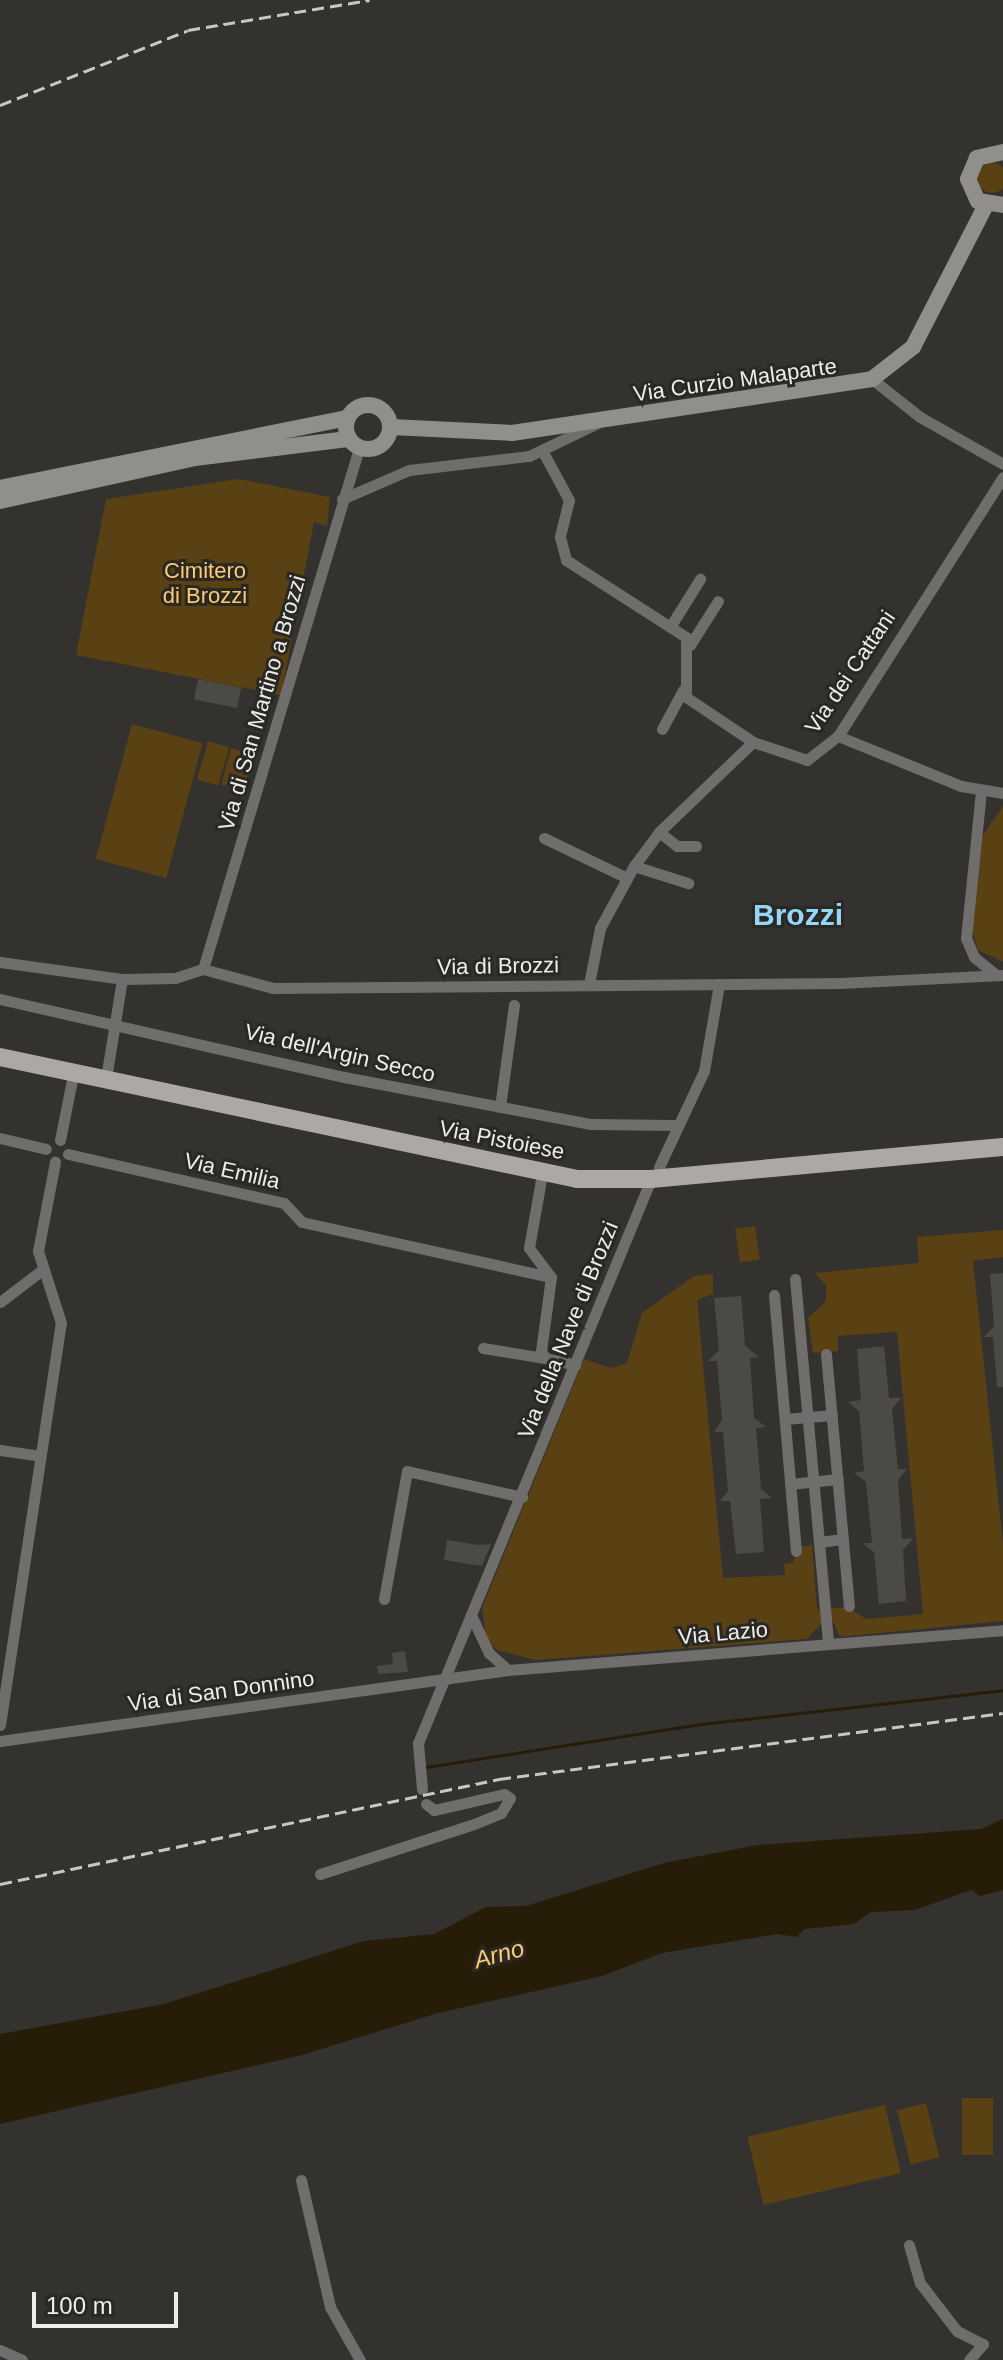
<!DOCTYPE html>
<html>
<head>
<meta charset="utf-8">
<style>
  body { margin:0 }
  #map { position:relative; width:1003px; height:2360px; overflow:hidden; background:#34322e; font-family:Arial,sans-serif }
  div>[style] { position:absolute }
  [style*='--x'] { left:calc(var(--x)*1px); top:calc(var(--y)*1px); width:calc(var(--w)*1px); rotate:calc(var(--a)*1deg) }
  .green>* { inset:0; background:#594113; transform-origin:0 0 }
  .round { border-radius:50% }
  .water>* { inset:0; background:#271c07 }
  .stream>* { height:3px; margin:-1.5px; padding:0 1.5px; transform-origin:1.5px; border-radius:1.5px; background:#271c07 }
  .building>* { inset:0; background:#4c4a45; transform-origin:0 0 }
  .street>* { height:11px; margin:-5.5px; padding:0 5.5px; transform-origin:5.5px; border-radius:5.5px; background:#6f6e6c }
  .secondary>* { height:16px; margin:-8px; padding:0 8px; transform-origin:8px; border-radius:8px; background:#918f8c }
  .secondary>.ring { margin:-8px; padding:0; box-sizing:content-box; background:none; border:16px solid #918f8c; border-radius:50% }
  .primary>* { height:18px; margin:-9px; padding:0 9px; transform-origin:9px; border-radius:9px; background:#aca9a5 }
  .rail>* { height:3px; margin-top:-1.5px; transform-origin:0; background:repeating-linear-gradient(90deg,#c8c7c3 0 12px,transparent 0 18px) }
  span { translate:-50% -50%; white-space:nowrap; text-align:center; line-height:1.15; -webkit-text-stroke:6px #2a2824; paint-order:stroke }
  .street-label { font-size:22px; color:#eeedea }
  .park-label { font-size:22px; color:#fec96f }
  .water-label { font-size:24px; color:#ffca70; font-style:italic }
  .district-label { font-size:30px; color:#94d6f6; font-weight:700 }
  .scale { position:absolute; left:32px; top:2292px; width:146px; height:36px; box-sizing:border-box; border:4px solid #eeedea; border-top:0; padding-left:10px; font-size:24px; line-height:28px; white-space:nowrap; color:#eeedea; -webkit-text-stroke:6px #2a2824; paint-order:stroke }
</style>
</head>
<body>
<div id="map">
  <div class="green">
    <i class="round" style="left:977px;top:163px;width:30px;height:30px"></i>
    <i style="clip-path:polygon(239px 479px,330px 497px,327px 526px,314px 522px,281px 695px,76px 655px,106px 499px)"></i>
    <i style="left:132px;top:724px;width:73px;height:140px;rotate:15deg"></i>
    <i style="left:208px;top:741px;width:22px;height:40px;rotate:16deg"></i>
    <i style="left:231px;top:748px;width:23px;height:38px;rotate:15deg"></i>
    <i style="clip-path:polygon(1003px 806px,1003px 961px,1001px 961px,978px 950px,971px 926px,983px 835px)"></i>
    <i style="left:755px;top:1226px;width:34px;height:20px;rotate:82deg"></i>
    <i style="clip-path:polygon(1003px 1230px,1003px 1257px,973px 1261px,1003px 1544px,1003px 1621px,840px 1637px,834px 1623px,820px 1625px,807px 1639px,536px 1660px,496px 1650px,486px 1637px,482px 1608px,584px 1359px,611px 1368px,627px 1363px,642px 1313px,694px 1276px,713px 1274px,713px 1294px,697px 1300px,723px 1578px,785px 1575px,784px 1564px,793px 1562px,799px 1547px,812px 1545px,817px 1609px,848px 1607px,866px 1619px,923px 1614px,897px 1332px,838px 1336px,838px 1351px,813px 1353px,808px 1318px,826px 1301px,826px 1285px,815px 1273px,919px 1263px,917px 1237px)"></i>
    <i style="left:993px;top:2098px;width:57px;height:31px;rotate:90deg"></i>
    <i style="left:926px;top:2103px;width:56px;height:30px;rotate:76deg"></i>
    <i style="left:885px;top:2105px;width:70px;height:141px;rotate:77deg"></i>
  </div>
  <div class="water">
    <i style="clip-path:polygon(1003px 1819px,1003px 1890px,980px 1896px,971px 1890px,915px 1910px,871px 1912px,854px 1924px,804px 1929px,797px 1937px,777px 1934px,662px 1953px,602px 1976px,438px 2013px,302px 2055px,0 2124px,0 2034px,164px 2004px,364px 1941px,434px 1934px,486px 1907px,526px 1906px,664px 1863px,757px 1845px,981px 1829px)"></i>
  </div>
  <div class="stream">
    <i style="--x:426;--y:1767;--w:278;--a:-8.9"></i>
    <i style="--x:701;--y:1724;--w:304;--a:-6.4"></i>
  </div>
  <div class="building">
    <i style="left:198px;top:679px;width:44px;height:21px;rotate:11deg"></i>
    <i style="clip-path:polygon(1003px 1273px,1003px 1387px,997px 1387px,993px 1337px,984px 1337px,994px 1326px,990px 1274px)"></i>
    <i style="clip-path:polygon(741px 1296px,745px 1346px,759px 1357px,750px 1358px,754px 1418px,766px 1427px,756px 1428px,761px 1489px,772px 1498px,760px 1499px,764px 1552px,736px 1554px,730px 1501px,720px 1501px,728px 1491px,723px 1432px,714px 1432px,722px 1420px,717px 1361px,708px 1361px,719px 1350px,714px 1298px)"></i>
    <i style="clip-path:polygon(884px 1346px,889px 1398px,901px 1398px,892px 1409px,898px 1469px,907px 1469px,898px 1480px,902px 1539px,914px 1538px,903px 1550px,906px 1601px,879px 1604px,874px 1552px,862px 1543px,872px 1543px,866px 1482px,854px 1473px,864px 1471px,859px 1411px,848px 1402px,861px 1400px,857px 1349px)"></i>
    <i style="clip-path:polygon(447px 1540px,478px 1545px,491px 1544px,482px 1566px,444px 1560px)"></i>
    <i style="clip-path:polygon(405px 1651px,408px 1672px,378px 1674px,377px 1666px,393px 1664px,392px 1653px)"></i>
  </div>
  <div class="street">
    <i style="--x:872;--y:379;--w:61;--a:38.4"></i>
    <i style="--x:920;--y:417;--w:95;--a:29.5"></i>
    <i style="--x:543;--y:452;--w:55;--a:61.6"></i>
    <i style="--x:569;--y:500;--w:38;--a:104"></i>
    <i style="--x:560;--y:537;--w:24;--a:75"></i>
    <i style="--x:566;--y:560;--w:143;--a:32.7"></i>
    <i style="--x:686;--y:637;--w:60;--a:90"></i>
    <i style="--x:686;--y:697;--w:81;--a:33.9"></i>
    <i style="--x:753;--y:742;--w:57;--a:18.4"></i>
    <i style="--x:807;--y:760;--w:39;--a:-38"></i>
    <i style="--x:838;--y:736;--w:307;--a:-57.5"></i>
    <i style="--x:342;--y:499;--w:73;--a:-23.4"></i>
    <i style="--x:409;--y:470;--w:121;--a:-6.7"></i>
    <i style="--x:529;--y:456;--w:76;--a:-25.6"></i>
    <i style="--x:670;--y:627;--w:57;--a:-58"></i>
    <i style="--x:690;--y:645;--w:52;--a:-57.5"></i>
    <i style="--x:662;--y:729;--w:44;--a:-61.7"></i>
    <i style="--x:838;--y:736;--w:133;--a:22.1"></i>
    <i style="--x:961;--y:786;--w:43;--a:9.5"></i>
    <i style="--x:981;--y:791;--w:148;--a:95.8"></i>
    <i style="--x:966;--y:938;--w:21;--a:67"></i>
    <i style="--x:974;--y:957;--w:28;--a:39"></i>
    <i style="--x:659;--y:832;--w:23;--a:38"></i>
    <i style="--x:677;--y:846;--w:19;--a:0"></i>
    <i style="--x:544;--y:838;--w:92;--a:25.7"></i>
    <i style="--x:634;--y:866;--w:57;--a:17.5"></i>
    <i style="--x:0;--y:962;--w:123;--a:7.9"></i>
    <i style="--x:122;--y:979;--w:53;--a:-1.1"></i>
    <i style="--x:175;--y:978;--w:29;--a:-18"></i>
    <i style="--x:203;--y:969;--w:73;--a:15.2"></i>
    <i style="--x:273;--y:988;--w:567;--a:-0.51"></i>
    <i style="--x:840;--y:983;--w:163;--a:-2.8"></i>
    <i style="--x:203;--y:969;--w:544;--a:-73.33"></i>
    <i style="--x:589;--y:984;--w:57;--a:-78.9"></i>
    <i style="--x:600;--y:928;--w:71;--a:-61.3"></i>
    <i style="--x:634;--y:866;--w:42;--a:-53.7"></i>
    <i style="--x:659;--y:832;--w:130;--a:-43.8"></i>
    <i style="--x:0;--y:999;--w:353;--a:12.8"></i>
    <i style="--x:344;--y:1077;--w:250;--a:10.8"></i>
    <i style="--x:590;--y:1124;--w:84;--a:0.7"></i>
    <i style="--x:107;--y:1072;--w:94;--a:-80.8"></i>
    <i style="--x:500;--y:1107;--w:103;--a:-82.2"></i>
    <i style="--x:0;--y:1138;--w:47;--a:13.4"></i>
    <i style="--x:60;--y:1140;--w:71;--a:-78.7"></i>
    <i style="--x:68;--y:1154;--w:221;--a:12.8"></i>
    <i style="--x:284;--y:1203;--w:26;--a:47"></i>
    <i style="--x:302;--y:1222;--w:255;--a:12.5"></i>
    <i style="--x:659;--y:1167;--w:106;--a:-64.9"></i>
    <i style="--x:704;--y:1071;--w:88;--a:-80.2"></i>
    <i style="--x:542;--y:1174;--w:75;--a:100"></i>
    <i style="--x:529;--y:1248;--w:36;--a:53"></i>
    <i style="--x:551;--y:1277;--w:75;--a:97.7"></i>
    <i style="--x:541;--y:1351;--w:8;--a:60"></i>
    <i style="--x:545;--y:1358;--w:31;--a:13"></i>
    <i style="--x:795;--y:1279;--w:366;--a:84.8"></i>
    <i style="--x:774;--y:1295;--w:257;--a:85.1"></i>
    <i style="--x:0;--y:1302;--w:53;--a:-37.3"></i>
    <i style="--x:483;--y:1348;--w:63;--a:9.2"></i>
    <i style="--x:826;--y:1354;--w:253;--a:84.8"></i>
    <i style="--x:785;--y:1419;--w:47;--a:-4.9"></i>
    <i style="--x:0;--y:1450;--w:41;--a:8.3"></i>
    <i style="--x:790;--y:1484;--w:48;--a:-5.9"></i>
    <i style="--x:819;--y:1542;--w:24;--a:-7"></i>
    <i style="--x:384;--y:1599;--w:130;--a:-79.8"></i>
    <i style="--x:407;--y:1471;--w:118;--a:12.7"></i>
    <i style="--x:472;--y:1617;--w:40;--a:65"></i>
    <i style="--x:489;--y:1653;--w:25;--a:42"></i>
    <i style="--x:0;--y:1725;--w:407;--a:-81.4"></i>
    <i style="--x:61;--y:1323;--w:76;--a:-107.7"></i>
    <i style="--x:38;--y:1251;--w:91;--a:-79.2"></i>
    <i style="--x:0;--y:1741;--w:513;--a:-7.96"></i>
    <i style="--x:508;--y:1670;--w:497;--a:-4.6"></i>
    <i style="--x:422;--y:1789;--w:46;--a:-95"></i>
    <i style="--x:418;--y:1743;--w:610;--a:-67.55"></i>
    <i style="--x:320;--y:1874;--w:162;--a:-18"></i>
    <i style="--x:474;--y:1824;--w:29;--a:-22"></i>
    <i style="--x:501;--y:1813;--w:17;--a:-59"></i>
    <i style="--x:510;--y:1798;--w:7;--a:-146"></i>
    <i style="--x:504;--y:1794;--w:72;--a:167.1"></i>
    <i style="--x:434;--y:1810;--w:10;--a:-143"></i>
    <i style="--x:301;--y:2180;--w:130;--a:77.1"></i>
    <i style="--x:330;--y:2307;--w:61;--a:60.5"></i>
    <i style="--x:909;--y:2245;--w:40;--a:74"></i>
    <i style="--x:920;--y:2283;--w:61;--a:52.4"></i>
    <i style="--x:957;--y:2331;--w:29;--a:27"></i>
    <i style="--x:983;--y:2344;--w:21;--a:131"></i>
    <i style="--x:0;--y:2350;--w:24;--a:24"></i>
  </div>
  <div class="secondary">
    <i style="--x:1003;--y:152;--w:27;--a:167"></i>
    <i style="--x:977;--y:158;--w:23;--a:113"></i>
    <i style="--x:968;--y:179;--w:24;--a:66"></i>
    <i style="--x:978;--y:201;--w:25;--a:9"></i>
    <i class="ring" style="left:346px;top:405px;width:28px;height:28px"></i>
    <i style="--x:391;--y:427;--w:121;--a:2.8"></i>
    <i style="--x:512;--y:433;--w:364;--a:-8.5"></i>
    <i style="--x:872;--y:379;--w:52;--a:-38"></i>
    <i style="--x:913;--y:347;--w:160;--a:-62.8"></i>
    <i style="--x:0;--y:488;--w:355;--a:-11.4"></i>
    <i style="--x:0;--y:501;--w:200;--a:-12.4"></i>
    <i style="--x:195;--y:458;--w:154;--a:-7.1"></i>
  </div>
  <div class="primary">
    <i style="--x:0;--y:1057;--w:590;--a:11.94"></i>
    <i style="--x:577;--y:1179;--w:74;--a:0"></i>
    <i style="--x:651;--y:1179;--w:353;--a:-5.2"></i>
  </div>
  <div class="rail">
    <i style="--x:0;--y:105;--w:202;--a:-21.7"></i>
    <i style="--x:188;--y:30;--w:184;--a:-9.4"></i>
    <i style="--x:0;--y:1884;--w:510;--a:-11.88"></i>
    <i style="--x:499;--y:1779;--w:508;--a:-7.46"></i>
  </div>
  <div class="street-label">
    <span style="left:735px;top:380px;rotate:-8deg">Via Curzio Malaparte</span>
    <span style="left:850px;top:672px;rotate:-56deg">Via dei Cattani</span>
    <span style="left:262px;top:703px;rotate:-74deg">Via di San Martino a Brozzi</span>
    <span style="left:498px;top:966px;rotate:-1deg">Via di Brozzi</span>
    <span style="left:340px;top:1053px;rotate:13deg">Via dell'Argin Secco</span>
    <span style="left:502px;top:1140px;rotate:11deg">Via Pistoiese</span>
    <span style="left:232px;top:1171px;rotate:13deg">Via Emilia</span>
    <span style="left:568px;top:1330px;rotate:-68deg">Via della Nave di Brozzi</span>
    <span style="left:723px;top:1633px;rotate:-5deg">Via Lazio</span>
    <span style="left:221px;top:1691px;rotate:-8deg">Via di San Donnino</span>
  </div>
  <div class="park-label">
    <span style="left:205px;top:583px">Cimitero<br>di Brozzi</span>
  </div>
  <div class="water-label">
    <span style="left:499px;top:1954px;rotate:-15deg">Arno</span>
  </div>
  <div class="district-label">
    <span style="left:798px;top:915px">Brozzi</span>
  </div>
  <div class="scale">100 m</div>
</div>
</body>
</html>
